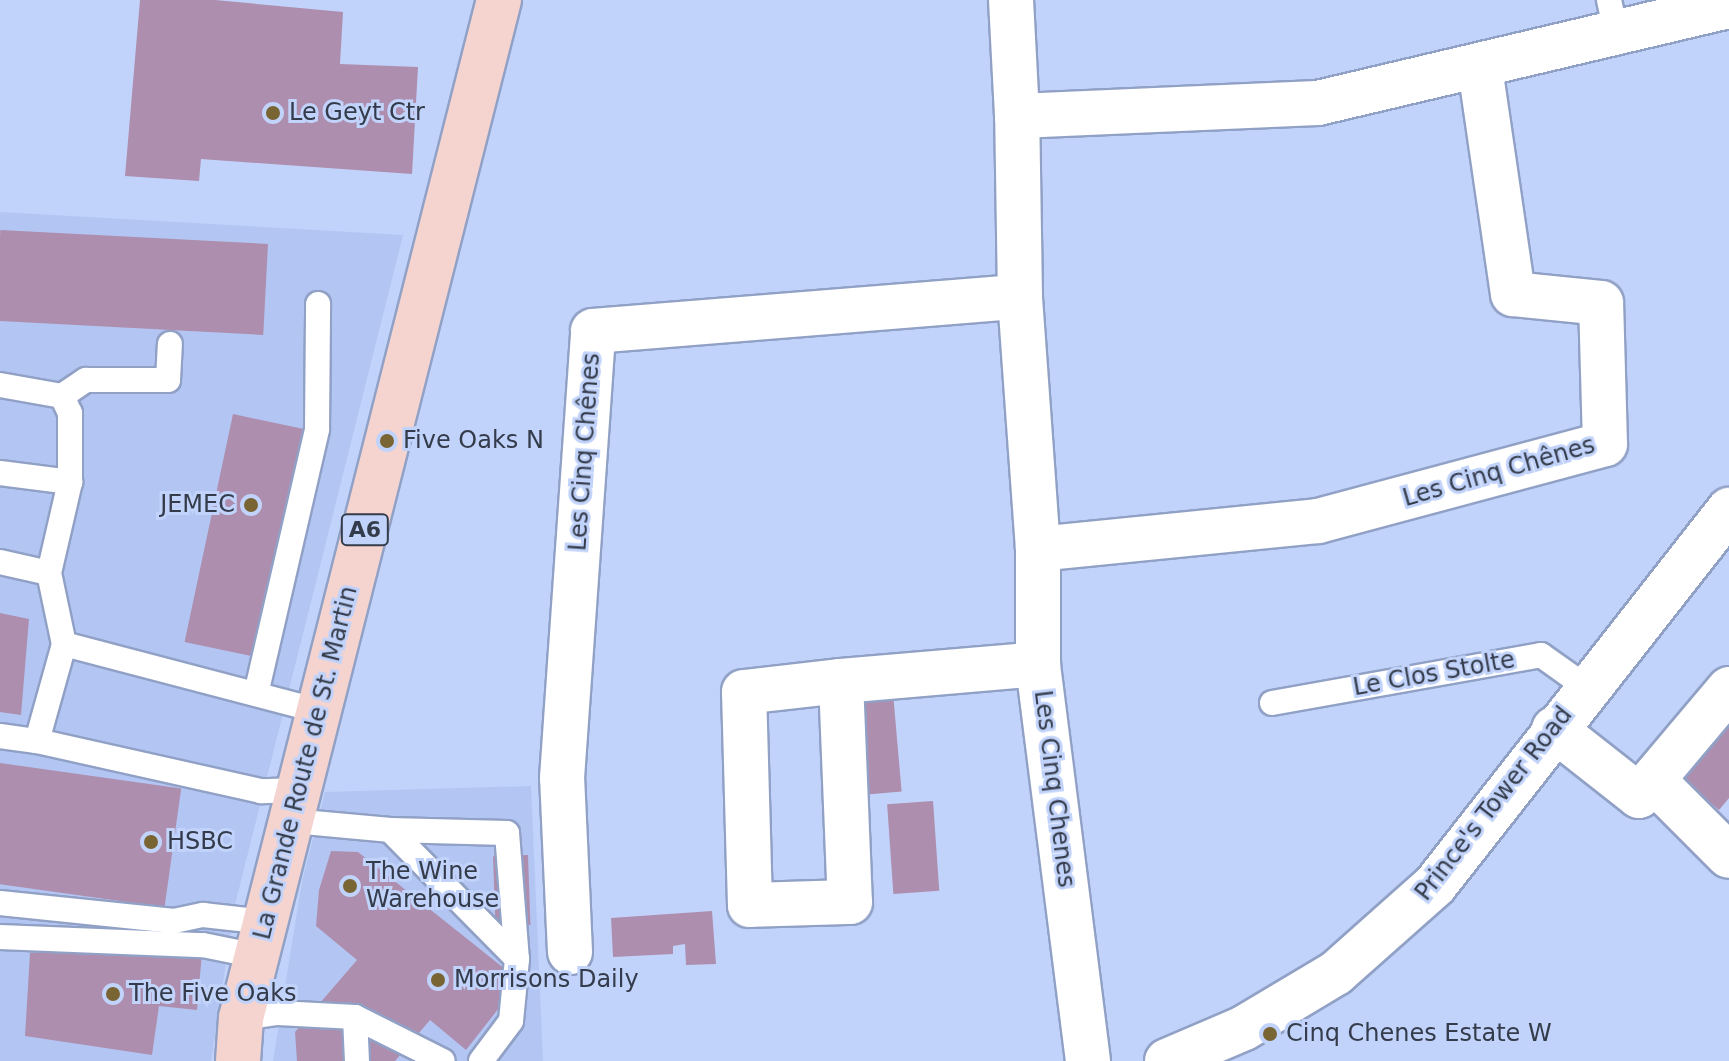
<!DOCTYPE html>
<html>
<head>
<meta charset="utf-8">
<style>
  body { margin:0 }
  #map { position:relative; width:1729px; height:1061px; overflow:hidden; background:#c1d3fa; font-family:"DejaVu Sans",sans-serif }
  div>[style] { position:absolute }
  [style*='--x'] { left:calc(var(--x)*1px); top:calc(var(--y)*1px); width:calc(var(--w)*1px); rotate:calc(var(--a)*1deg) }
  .built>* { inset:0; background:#b3c6f3 }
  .building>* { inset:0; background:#ae8eae; transform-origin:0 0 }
  .roads { filter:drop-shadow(2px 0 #91a1c6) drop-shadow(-2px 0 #91a1c6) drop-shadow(0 2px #91a1c6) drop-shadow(0 -2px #91a1c6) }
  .service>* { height:24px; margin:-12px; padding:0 12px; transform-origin:12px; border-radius:12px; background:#fff }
  .minor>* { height:44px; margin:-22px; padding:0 22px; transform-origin:22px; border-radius:22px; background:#fff }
  .secondary>* { height:44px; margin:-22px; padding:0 22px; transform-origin:22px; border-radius:22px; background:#fff }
  .primary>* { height:44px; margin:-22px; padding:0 22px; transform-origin:22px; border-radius:22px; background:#f5d4d0 }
  .dots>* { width:22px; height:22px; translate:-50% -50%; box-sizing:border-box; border:4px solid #c1d3fa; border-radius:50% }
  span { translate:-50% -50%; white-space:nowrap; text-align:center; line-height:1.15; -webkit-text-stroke:6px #c1d3fa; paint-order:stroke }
  .shield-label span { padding:2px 6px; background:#c1d3fa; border:2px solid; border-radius:6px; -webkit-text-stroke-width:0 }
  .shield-label { font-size:22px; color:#343b4a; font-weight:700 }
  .poi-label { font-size:24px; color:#343b4a }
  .left { translate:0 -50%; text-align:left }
  .right { translate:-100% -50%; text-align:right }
  .street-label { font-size:24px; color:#343b4a }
</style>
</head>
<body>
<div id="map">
  <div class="built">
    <i style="clip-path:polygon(0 212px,403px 235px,235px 905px,211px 1061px,0 1061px)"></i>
    <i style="clip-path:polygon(531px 786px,543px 1061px,273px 1061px,302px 881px,325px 792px)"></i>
  </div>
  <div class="building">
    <i style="clip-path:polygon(140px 0,215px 0,343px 12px,340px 64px,418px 67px,412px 174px,201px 159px,199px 181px,125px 176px)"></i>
    <i style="left:268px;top:244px;width:91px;height:268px;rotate:93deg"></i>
    <i style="left:233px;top:414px;width:76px;height:233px;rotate:12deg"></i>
    <i style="clip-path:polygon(0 613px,29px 619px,21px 715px,0 712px)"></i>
    <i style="left:893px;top:693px;width:99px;height:43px;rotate:85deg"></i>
    <i style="clip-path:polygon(1729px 711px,1729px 798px,1719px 810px,1675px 774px)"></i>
    <i style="left:0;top:763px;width:183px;height:120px;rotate:8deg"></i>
    <i style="left:933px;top:801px;width:90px;height:46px;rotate:86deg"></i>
    <i style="clip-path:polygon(331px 851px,358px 852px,510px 973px,510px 994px,466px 1050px,430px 1020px,395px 1061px,297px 1061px,295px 1032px,357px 960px,316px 926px,319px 890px)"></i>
    <i style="left:528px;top:855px;width:70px;height:35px;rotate:88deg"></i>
    <i style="clip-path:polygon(712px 911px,716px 964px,686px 965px,685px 944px,673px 946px,673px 954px,613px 957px,611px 918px)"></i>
    <i style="clip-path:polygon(30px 953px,202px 953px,197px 1010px,159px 1006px,152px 1055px,25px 1036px)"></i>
  </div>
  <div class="roads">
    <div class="service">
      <i style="--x:1609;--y:0;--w:33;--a:78"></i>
      <i style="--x:0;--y:385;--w:63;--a:10.1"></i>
      <i style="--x:62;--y:396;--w:19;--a:65"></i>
      <i style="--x:70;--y:413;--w:69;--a:90"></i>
      <i style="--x:62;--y:396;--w:29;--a:-34"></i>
      <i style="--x:86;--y:380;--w:82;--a:0"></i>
      <i style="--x:168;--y:380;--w:36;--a:-87"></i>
      <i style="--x:0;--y:473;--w:71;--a:7.3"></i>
      <i style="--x:70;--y:482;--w:93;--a:103"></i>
      <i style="--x:49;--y:573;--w:73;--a:78.1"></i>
      <i style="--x:0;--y:562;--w:50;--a:12.7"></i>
      <i style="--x:256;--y:694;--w:272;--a:-77"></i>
      <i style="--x:317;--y:429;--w:125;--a:-89.5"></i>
      <i style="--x:1272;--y:703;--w:273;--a:-10.1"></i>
      <i style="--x:1541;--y:655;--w:55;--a:35.4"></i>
      <i style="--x:0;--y:736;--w:37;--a:8"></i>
      <i style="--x:299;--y:790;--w:38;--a:178"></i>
      <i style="--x:261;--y:791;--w:230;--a:-167.4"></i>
      <i style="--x:37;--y:741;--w:101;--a:-74.4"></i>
      <i style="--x:64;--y:644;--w:264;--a:14.7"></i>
      <i style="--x:292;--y:821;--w:98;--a:5.2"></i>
      <i style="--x:390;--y:830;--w:181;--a:45.4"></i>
      <i style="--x:517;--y:959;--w:62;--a:95.5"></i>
      <i style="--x:511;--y:1021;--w:50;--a:126.9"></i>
      <i style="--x:390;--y:830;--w:117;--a:1.5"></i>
      <i style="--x:507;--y:833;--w:126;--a:85.5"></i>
      <i style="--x:0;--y:903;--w:175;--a:5.9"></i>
      <i style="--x:174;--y:921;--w:30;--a:-12"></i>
      <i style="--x:203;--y:915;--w:62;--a:6.4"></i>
      <i style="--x:0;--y:937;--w:203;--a:2.3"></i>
      <i style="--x:203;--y:945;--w:55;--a:11.5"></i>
      <i style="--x:355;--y:1017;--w:98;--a:26.6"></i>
      <i style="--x:241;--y:1018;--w:37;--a:-8"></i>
      <i style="--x:278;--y:1013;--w:77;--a:3"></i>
      <i style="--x:355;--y:1017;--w:44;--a:87.4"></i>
    </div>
    <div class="minor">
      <i style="--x:1011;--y:0;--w:116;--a:87"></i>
      <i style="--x:1038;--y:549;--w:281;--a:-5.7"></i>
      <i style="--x:1318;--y:521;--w:297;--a:-15"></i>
      <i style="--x:1605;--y:444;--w:141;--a:-91.6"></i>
      <i style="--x:1601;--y:303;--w:88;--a:-174.2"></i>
      <i style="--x:1513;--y:294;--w:227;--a:-98.3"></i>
      <i style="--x:841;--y:681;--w:221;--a:87.7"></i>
      <i style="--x:850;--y:902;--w:100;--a:178.3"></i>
      <i style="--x:750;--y:905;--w:213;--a:-91.6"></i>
      <i style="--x:744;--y:692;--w:98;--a:-6.5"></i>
      <i style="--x:841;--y:681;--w:198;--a:-4.9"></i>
      <i style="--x:1554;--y:729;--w:108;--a:38.2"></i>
      <i style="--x:1639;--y:796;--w:140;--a:-49.9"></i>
      <i style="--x:1653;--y:780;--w:107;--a:45"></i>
      <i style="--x:570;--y:952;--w:174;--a:-92.6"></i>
      <i style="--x:562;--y:778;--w:448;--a:-86"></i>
      <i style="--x:593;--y:331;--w:428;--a:-4.6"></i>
      <i style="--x:1088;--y:1061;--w:400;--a:-97.2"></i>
      <i style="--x:1038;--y:664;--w:115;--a:-90"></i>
      <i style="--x:1038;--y:549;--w:253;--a:-94.1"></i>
      <i style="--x:1020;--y:297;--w:181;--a:-90.9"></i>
      <i style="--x:1017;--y:116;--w:301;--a:-2.5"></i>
      <i style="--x:1318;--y:103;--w:422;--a:-13.3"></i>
    </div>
    <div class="secondary">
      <i style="--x:1167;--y:1061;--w:84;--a:-23.2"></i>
      <i style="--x:1244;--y:1028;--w:107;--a:-30.9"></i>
      <i style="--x:1336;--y:973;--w:132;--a:-41.6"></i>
      <i style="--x:1435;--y:885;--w:477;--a:-51.9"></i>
    </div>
    <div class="primary">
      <i style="--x:238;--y:1061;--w:43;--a:-86"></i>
      <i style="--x:241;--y:1018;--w:1050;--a:-75.78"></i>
    </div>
  </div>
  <div class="dots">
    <i style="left:273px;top:113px;background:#796433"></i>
    <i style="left:387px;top:441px;background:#796433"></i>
    <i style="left:251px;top:505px;background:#796433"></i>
    <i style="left:151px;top:842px;background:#796433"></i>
    <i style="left:350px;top:886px;background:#796433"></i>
    <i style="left:438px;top:980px;background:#796433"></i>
    <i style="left:113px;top:994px;background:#796433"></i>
    <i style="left:1270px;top:1034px;background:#796433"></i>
  </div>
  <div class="shield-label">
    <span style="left:365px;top:530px">A6</span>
  </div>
  <div class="poi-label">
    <span class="left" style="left:289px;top:113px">Le Geyt Ctr</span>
    <span class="left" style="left:403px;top:441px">Five Oaks N</span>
    <span class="right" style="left:235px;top:505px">JEMEC</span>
    <span class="left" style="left:167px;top:842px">HSBC</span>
    <span class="left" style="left:366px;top:886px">The Wine<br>Warehouse</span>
    <span class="left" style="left:454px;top:980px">Morrisons Daily</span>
    <span class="left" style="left:129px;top:994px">The Five Oaks</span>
    <span class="left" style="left:1286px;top:1034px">Cinq Chenes Estate W</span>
  </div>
  <div class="street-label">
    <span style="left:585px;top:452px;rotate:-86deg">Les Cinq Chênes</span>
    <span style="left:1499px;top:472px;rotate:-16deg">Les Cinq Chênes</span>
    <span style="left:1434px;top:674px;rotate:-10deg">Le Clos Stolte</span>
    <span style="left:306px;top:763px;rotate:-76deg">La Grande Route de St. Martin</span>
    <span style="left:1054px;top:789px;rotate:83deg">Les Cinq Chenes</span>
    <span style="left:1494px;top:804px;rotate:-52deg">Prince's Tower Road</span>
  </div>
</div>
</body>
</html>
